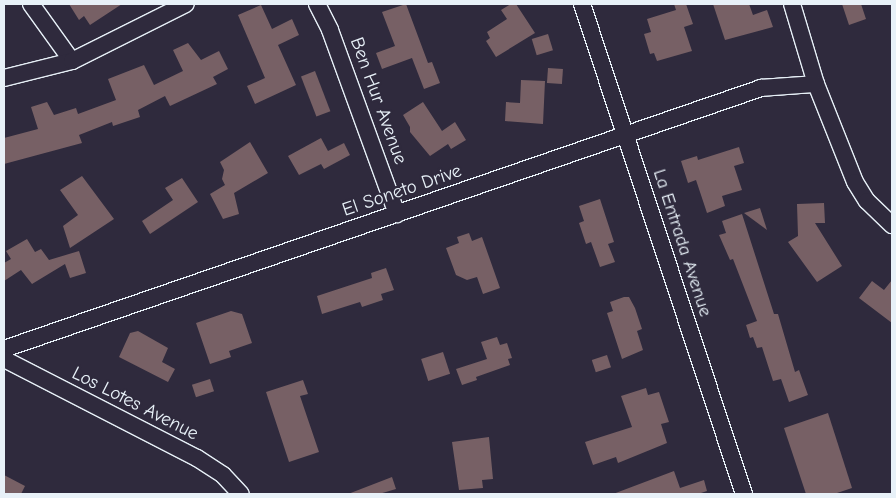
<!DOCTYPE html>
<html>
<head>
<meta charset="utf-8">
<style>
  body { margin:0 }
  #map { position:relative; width:896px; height:498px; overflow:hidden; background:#2f2a3d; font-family:"Comic Neue",sans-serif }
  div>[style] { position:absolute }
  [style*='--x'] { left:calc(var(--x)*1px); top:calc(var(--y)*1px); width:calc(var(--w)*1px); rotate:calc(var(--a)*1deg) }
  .building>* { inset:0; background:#776065; transform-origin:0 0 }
  .roads { filter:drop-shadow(1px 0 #e8f1f8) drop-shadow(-1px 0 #e8f1f8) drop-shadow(0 1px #e8f1f8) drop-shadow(0 -1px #e8f1f8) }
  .minor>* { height:16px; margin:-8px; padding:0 8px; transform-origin:8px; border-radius:8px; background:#2f2a3d }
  span { translate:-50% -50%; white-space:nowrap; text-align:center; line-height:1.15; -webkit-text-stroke:4.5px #2f2a3d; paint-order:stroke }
  .street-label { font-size:19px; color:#e8f1f8 }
  .frame { position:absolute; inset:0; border:5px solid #e8f1f8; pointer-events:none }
</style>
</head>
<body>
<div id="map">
  <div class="building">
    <i style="clip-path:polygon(69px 4px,122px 4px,90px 25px,84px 16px,79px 20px)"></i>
    <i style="clip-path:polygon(406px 4px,428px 63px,432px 62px,440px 83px,424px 89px,412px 58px,382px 69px,376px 53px,395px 46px,382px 12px)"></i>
    <i style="clip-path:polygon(511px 4px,516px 4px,535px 33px,496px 57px,486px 41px,490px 38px,487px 32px,507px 19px,501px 10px)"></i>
    <i style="clip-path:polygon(674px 4px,686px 4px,693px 24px,684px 27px,692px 51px,657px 61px,654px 53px,650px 54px,644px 34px,651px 32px,647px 19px,676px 10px)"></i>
    <i style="clip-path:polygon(713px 4px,749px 4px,753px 15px,767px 10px,773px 27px,725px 40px)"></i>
    <i style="clip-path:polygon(842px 4px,861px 4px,866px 19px,849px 25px)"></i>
    <i style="clip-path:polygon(261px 5px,272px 29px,292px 19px,299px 35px,278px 45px,296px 85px,255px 104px,247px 86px,265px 78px,238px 15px)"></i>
    <i style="left:548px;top:34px;width:17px;height:17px;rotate:73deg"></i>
    <i style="clip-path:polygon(188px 43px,201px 60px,219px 51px,228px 69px,213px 77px,217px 84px,170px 106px,165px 96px,138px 110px,140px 117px,113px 126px,112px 122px,79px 135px,82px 143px,4px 164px,4px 138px,38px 129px,31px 107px,47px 102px,54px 115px,76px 108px,78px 114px,116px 100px,108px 79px,144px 65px,154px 85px,183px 71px,173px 50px)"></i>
    <i style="left:548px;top:68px;width:15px;height:15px;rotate:4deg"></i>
    <i style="left:315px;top:71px;width:43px;height:15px;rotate:69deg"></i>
    <i style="clip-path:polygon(521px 80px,545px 81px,543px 124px,505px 121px,506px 102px,520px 103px)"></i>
    <i style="clip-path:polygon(423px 102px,442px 131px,455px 122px,466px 140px,451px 149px,448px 144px,430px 156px,410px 132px,410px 127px,403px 115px)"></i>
    <i style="clip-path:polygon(321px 138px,328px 151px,344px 143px,350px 155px,324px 169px,321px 164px,299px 175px,288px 156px)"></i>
    <i style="clip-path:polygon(250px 142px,268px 173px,234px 193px,239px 214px,223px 219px,210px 194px,225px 185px,222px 179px,224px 170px,220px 162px)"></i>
    <i style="clip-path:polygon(739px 147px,744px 163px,734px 166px,742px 190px,722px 196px,725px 206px,707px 213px,696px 180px,688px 183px,681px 161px,697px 156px,698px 160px)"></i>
    <i style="clip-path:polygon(82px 176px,114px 219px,70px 248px,63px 226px,78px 215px,60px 190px)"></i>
    <i style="clip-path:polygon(182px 178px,198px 202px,150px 234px,142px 221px,173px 200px,165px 188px)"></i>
    <i style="clip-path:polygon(600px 199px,614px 242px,608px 244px,615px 262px,600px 267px,591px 242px,586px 244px,579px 223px,584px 221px,579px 206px)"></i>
    <i style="clip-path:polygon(824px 203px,825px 223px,815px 223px,842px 266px,817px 282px,788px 242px,798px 236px,797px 204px)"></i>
    <i style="clip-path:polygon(760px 208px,767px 230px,744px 213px)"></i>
    <i style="clip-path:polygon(742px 214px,774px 314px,778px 314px,795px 372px,799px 370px,808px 395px,789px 402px,781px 379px,773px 381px,762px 347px,757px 348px,753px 337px,750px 338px,746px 325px,757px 321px,733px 259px,730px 260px,719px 235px,726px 233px,722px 221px)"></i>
    <i style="clip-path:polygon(469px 233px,472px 241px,482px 237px,500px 288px,483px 294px,477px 277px,467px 280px,456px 275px,446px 248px,459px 243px,457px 237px)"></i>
    <i style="clip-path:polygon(27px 239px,35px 252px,41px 249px,49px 260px,79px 251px,86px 273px,70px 278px,65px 264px,32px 284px,21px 270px,4px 281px,4px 263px,11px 259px,6px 251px)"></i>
    <i style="clip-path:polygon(386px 268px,394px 290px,381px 294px,383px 300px,362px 307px,360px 302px,322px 314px,317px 296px,372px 278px,371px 273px)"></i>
    <i style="clip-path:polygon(892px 280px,892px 323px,859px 298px,872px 281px,884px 290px)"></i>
    <i style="clip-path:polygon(624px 297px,629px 297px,635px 308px,642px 329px,637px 331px,643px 350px,622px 359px,607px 313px,613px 311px,610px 302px)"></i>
    <i style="clip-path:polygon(231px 311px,242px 314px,252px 343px,229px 351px,231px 357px,210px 364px,196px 323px)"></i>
    <i style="clip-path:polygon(138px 331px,168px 348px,162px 362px,175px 369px,168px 382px,119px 357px,130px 333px)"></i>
    <i style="clip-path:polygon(497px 337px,500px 345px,507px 343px,512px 358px,508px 359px,510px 365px,476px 377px,477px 380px,462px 385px,456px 369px,487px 359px,481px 342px)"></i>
    <i style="left:443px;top:352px;width:23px;height:23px;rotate:72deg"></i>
    <i style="left:607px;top:355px;width:13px;height:16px;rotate:72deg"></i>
    <i style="left:210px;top:379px;width:13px;height:19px;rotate:72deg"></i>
    <i style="clip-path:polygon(303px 380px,308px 394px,300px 396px,319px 452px,289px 462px,266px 392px)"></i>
    <i style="clip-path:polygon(646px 388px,648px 395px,659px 392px,669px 422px,661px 424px,667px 443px,618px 463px,616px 457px,593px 465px,585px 442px,632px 427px,621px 396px)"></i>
    <i style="clip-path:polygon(828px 413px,852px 488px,834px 494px,806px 494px,784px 428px)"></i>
    <i style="clip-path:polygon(489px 437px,493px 479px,482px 480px,483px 488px,459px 490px,452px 442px)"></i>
    <i style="clip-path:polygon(674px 471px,680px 488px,704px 480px,707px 491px,698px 494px,613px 494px)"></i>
    <i style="clip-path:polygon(4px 475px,25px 486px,21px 494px,4px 494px)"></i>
    <i style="clip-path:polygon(392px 477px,396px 489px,379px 494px,348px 494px)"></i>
  </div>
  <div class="roads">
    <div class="minor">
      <i style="--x:31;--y:4;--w:70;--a:54.3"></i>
      <i style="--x:317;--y:4;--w:29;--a:63"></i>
      <i style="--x:330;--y:30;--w:196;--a:70"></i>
      <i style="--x:582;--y:4;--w:516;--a:71.71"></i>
      <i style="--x:792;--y:4;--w:84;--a:73.3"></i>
      <i style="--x:816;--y:84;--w:105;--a:68.3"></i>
      <i style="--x:855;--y:182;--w:22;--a:58"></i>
      <i style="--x:867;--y:201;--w:35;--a:44"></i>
      <i style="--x:4;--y:78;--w:70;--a:-14"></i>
      <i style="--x:72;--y:61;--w:127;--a:-26.6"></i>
      <i style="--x:4;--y:349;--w:801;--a:-19.02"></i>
      <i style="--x:761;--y:88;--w:55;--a:-4.2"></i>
      <i style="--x:4;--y:359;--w:217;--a:27.2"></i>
      <i style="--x:197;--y:458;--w:31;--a:33"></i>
      <i style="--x:223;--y:475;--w:26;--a:47"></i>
    </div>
  </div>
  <div class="street-label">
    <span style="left:378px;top:101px;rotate:70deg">Ben Hur Avenue</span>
    <span style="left:402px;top:191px;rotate:-19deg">El Soneto Drive</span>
    <span style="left:682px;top:243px;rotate:72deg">La Entrada Avenue</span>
    <span style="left:135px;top:404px;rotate:27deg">Los Lotes Avenue</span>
  </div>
  <div class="frame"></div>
</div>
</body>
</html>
